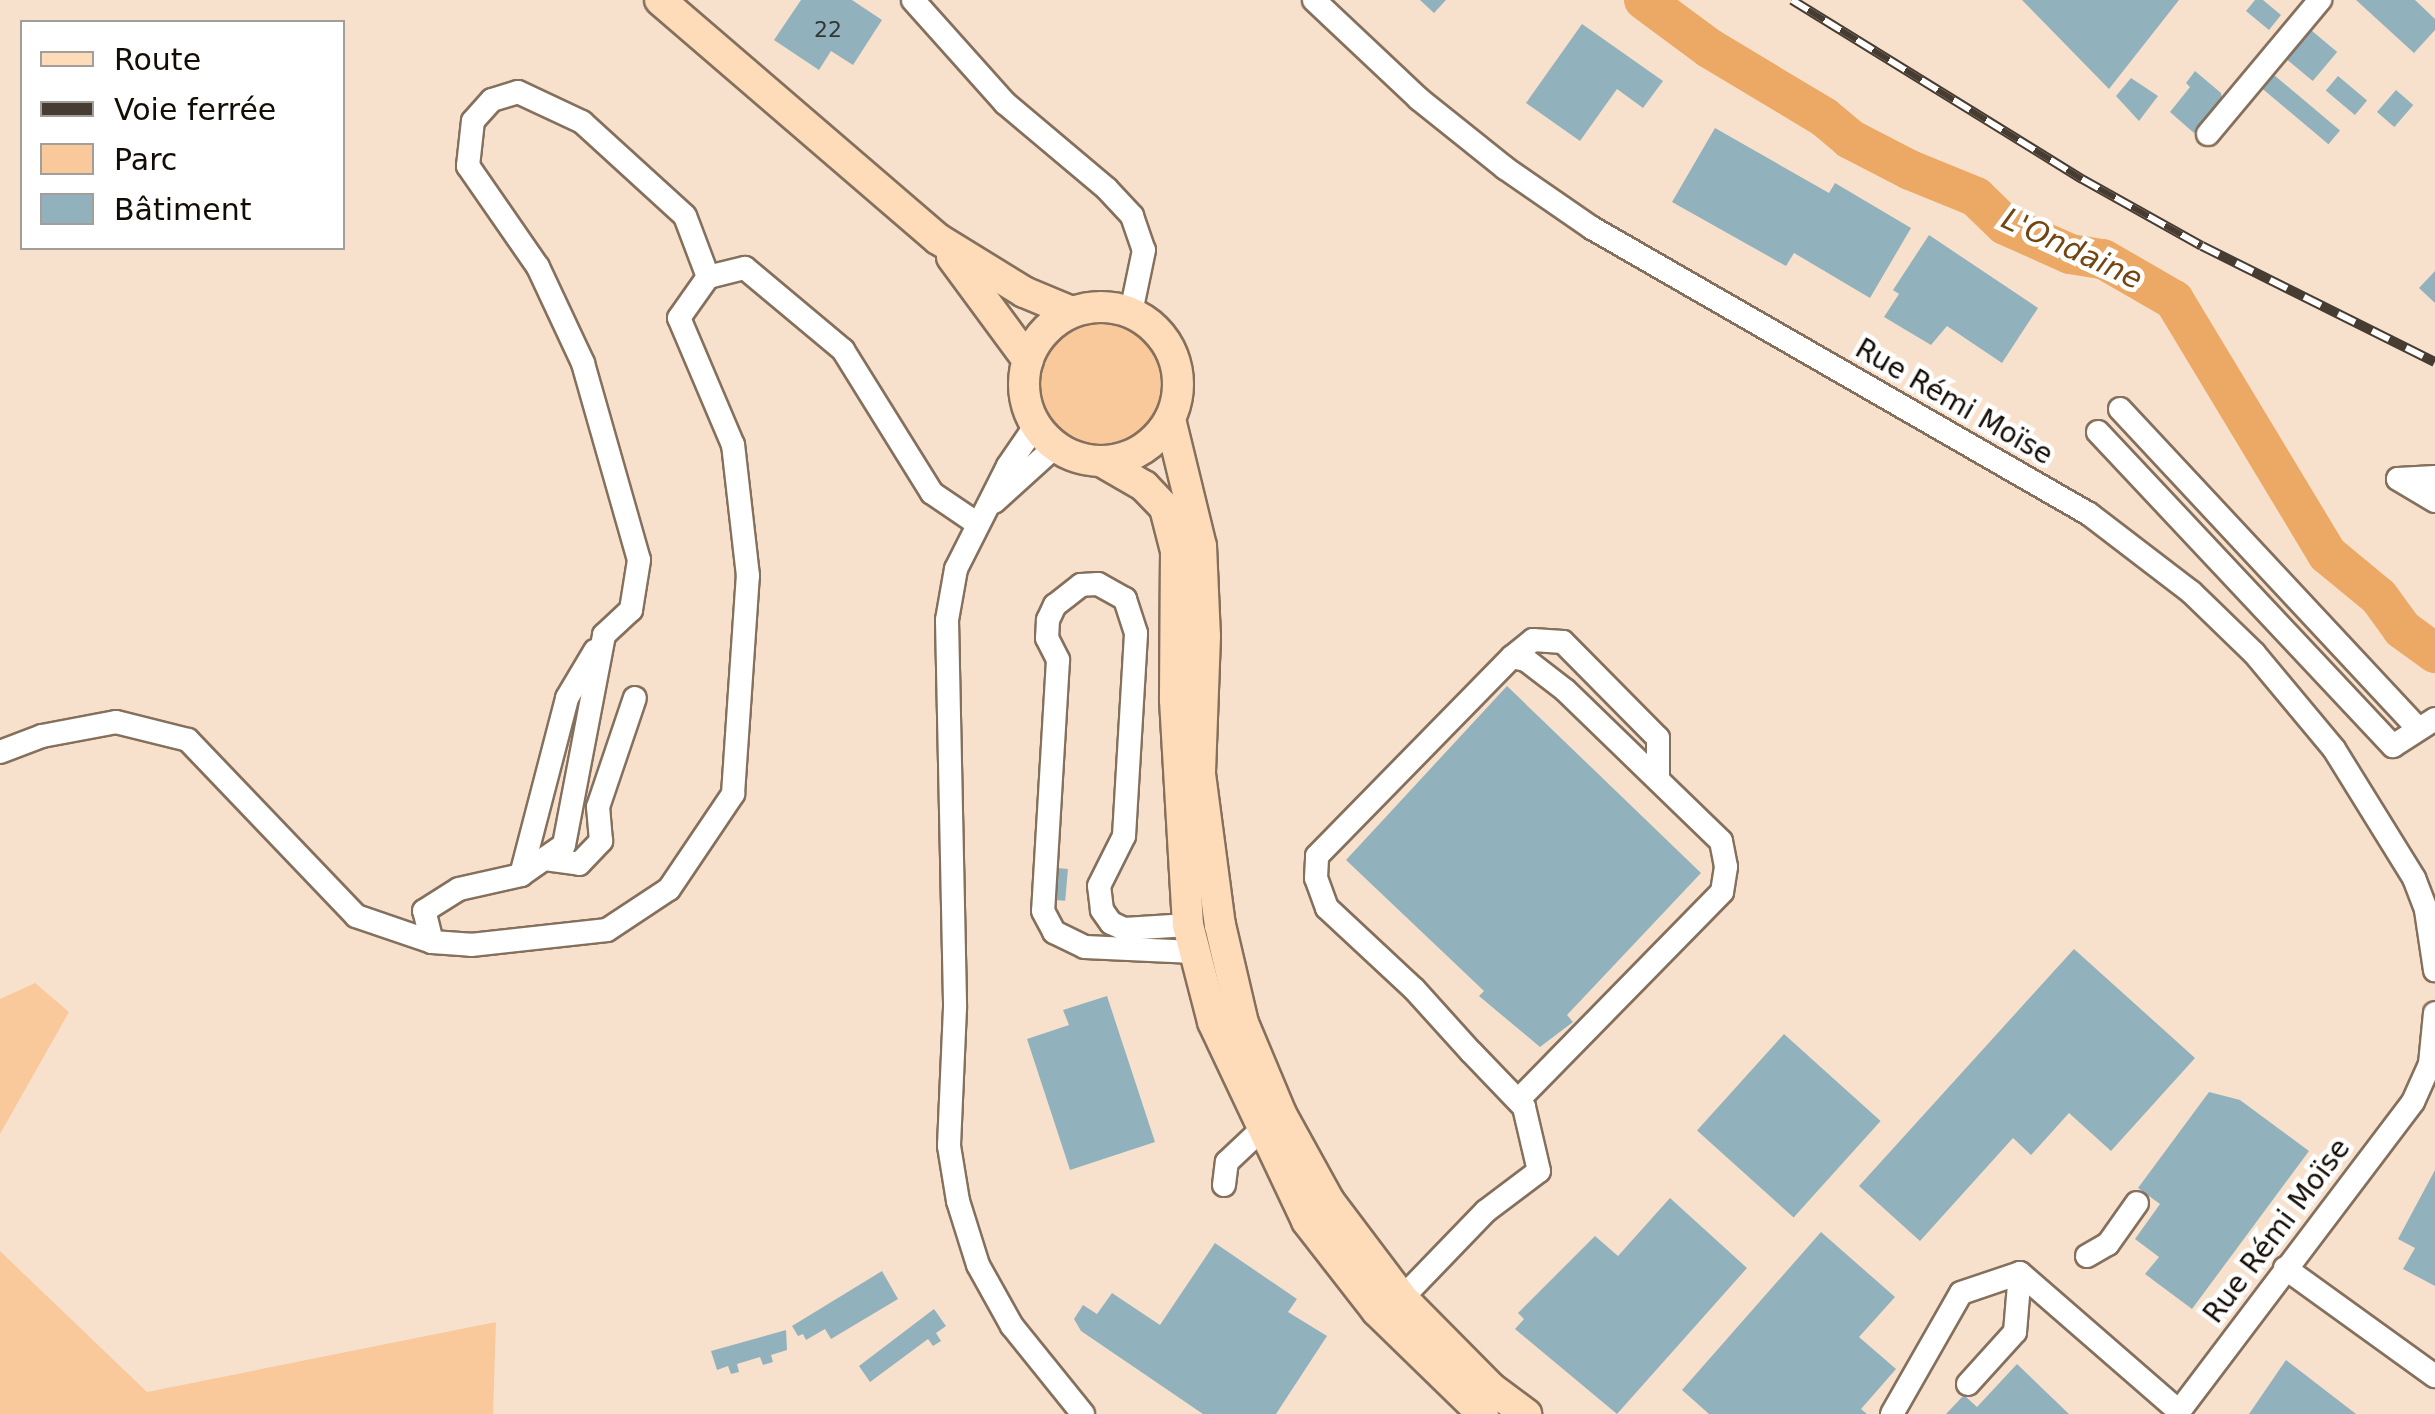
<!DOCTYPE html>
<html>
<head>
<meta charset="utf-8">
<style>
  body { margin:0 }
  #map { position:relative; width:2435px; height:1414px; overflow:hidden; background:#f8e1cc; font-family:"DejaVu Sans",sans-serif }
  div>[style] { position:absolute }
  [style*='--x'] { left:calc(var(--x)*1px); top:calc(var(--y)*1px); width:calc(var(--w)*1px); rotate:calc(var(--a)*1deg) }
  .green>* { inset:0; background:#f9c99b }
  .round { border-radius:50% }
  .river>* { height:40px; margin:-20px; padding:0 20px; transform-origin:20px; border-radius:20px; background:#eca965 }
  .building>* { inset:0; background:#91b2bc; transform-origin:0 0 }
  .roads { filter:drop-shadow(2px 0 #84705d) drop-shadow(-2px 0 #84705d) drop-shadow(0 2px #84705d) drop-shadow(0 -2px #84705d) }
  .minor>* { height:22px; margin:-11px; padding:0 11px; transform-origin:11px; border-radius:11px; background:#fff }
  .major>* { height:30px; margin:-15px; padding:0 15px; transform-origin:15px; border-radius:15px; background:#fedbb9 }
  .major>.ring { margin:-15px; padding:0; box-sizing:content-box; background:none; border:30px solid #fedbb9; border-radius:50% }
  .rail>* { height:10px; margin-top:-5px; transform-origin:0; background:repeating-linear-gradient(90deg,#fff 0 19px,#473c32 0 38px); box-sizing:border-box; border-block:2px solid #473c32 }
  span { translate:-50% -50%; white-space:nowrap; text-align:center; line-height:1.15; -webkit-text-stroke:9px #fff; paint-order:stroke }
  .number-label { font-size:22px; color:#333634 }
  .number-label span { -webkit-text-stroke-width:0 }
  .street-label { font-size:28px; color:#140d06 }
  .water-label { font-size:30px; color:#724613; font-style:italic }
  .legend { position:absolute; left:20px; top:20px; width:325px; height:230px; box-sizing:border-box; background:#fff; border:2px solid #a19e9b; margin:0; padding:12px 18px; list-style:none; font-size:30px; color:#140d06 }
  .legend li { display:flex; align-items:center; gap:20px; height:50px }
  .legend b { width:50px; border:2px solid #a19e9b }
</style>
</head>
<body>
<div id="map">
  <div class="green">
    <i class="round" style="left:1035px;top:319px;width:132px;height:132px"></i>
    <i style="clip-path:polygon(35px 983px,69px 1012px,0 1134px,0 999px)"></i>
    <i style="clip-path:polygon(0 1251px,147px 1392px,496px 1322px,493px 1414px,0 1414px)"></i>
  </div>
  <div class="river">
    <i style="--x:1644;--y:0;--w:81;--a:36.4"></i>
    <i style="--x:1709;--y:48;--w:134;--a:31"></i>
    <i style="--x:1824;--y:117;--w:34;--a:40"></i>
    <i style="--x:1850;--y:139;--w:68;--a:27.3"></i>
    <i style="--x:1910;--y:170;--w:71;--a:22.2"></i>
    <i style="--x:1976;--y:197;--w:40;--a:44"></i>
    <i style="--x:2005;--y:225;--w:71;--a:24"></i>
    <i style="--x:2070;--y:254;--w:33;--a:9"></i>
    <i style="--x:2103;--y:259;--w:82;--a:30"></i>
    <i style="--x:2174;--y:300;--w:297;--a:58.9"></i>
    <i style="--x:2327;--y:554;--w:67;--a:39.6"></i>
    <i style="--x:2379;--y:597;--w:39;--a:54"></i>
    <i style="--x:2402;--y:629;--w:41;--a:36"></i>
  </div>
  <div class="building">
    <i style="clip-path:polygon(801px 0,852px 0,882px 20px,853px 65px,831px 51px,819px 70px,774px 40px)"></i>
    <i style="clip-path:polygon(1420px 0,1446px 0,1434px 13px)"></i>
    <i style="clip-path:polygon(2022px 0,2179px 0,2109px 89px)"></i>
    <i style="clip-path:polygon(2255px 0,2263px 0,2281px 15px,2269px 30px,2246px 11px)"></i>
    <i style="clip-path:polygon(2356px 0,2415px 0,2435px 19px,2435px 30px,2414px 53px)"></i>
    <i style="clip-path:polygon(1582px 24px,1663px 81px,1643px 108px,1617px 89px,1580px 141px,1526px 103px)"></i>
    <i style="left:2305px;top:25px;width:42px;height:38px;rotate:40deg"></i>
    <i style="left:2268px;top:70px;width:94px;height:18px;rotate:40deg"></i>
    <i style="clip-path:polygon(2195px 71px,2221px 93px,2222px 99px,2194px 133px,2170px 112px,2190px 87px,2186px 83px)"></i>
    <i style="left:2338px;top:76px;width:38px;height:19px;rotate:40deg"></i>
    <i style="clip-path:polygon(2131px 78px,2158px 96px,2139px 121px,2116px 96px)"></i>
    <i style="left:2396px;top:90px;width:23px;height:29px;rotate:41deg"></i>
    <i style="clip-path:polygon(1715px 128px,1829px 193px,1835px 183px,1911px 228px,1870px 298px,1794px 253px,1786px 266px,1672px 202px)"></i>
    <i style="clip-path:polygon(1929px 235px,2038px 308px,2002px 363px,1947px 326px,1931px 345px,1884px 317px,1899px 294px,1893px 290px)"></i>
    <i style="clip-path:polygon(2435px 271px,2435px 303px,2419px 288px)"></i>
    <i style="clip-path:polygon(1507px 686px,1701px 873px,1567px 1015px,1573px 1022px,1540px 1047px,1479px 996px,1484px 991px,1346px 860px)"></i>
    <i style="left:1057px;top:868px;width:11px;height:32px;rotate:5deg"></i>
    <i style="clip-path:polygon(2074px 949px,2195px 1058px,2111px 1151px,2069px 1113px,2031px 1155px,2013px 1138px,1920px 1241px,1859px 1186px)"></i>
    <i style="clip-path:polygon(1107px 996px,1155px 1142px,1070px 1170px,1027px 1039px,1069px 1025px,1063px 1010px)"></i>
    <i style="left:1784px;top:1034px;width:130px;height:130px;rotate:42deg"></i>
    <i style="clip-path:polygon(2209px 1092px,2240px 1100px,2309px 1151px,2192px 1309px,2145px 1274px,2159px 1257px,2135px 1239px,2160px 1204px,2138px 1188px)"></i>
    <i style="clip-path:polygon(2435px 1170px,2435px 1286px,2403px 1269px,2415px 1248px,2398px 1239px)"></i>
    <i style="clip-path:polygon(1670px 1198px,1747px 1268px,1617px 1414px,1515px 1329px,1524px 1319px,1518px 1313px,1595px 1236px,1618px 1256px)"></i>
    <i style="clip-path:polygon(1821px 1232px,1895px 1297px,1859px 1337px,1896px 1369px,1861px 1409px,1867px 1414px,1709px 1414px,1682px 1390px)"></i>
    <i style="clip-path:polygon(1215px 1243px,1297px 1299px,1288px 1312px,1327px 1336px,1276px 1414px,1203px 1414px,1081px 1331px,1074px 1319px,1083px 1305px,1097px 1314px,1112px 1293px,1160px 1325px)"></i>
    <i style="clip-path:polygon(882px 1271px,898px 1299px,831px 1339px,825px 1329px,806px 1340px,803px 1334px,798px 1336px,792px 1326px)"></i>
    <i style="clip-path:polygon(934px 1309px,946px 1326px,936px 1333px,941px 1341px,933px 1346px,928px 1339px,870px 1382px,859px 1366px)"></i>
    <i style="clip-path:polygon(786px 1330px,787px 1350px,771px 1355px,773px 1362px,763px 1365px,760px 1357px,737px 1364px,739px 1372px,731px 1374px,728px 1366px,717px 1370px,711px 1351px)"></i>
    <i style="clip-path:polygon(2286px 1360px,2356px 1414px,2249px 1414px)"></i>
    <i style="clip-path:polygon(2017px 1364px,2069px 1414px,1946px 1414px,1964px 1395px,1977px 1407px)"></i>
  </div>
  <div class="roads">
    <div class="minor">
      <i style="--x:913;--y:0;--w:138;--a:48.2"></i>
      <i style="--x:1005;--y:103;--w:133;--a:40.1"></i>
      <i style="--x:1107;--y:189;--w:37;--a:47"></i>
      <i style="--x:1132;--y:216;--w:36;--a:71"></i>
      <i style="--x:1144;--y:250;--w:63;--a:101.8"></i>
      <i style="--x:1314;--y:0;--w:144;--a:43.3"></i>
      <i style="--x:1419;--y:99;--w:110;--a:38.7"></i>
      <i style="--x:1505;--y:168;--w:106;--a:34.6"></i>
      <i style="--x:1592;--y:228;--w:573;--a:29.92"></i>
      <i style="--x:2089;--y:514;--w:128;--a:37.4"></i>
      <i style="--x:2191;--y:592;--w:88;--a:44.1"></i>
      <i style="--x:2254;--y:653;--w:125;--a:50.2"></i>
      <i style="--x:2334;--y:749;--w:152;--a:58.2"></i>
      <i style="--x:2414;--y:878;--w:34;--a:69"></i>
      <i style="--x:2426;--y:910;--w:61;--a:81.5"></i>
      <i style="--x:2208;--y:134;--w:175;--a:-50.1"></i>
      <i style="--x:2120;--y:409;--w:436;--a:47"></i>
      <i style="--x:1036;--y:425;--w:50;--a:124.3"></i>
      <i style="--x:1008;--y:466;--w:115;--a:116.8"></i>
      <i style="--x:956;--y:569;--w:52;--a:100"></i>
      <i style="--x:947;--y:620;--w:388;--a:88.8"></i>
      <i style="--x:955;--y:1008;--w:138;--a:92.5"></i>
      <i style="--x:949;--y:1146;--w:56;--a:80.7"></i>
      <i style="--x:958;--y:1201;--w:67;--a:72.6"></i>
      <i style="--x:978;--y:1265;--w:70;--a:60.9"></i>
      <i style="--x:1012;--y:1326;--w:113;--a:51.1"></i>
      <i style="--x:2098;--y:432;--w:431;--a:46.8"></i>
      <i style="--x:2393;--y:746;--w:50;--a:-32.7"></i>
      <i style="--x:2435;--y:477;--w:37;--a:177"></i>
      <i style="--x:2398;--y:479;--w:43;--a:30.7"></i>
      <i style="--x:994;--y:502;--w:84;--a:-42.1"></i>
      <i style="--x:1512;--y:657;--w:27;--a:-39"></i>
      <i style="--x:1533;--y:640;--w:30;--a:4"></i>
      <i style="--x:1563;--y:642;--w:135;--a:45.3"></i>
      <i style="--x:1658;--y:738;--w:42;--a:90"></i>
      <i style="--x:0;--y:752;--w:45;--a:-20.9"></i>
      <i style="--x:42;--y:736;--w:75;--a:-10.7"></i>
      <i style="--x:116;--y:722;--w:74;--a:14"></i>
      <i style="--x:188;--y:740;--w:243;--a:46.3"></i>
      <i style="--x:356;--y:916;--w:80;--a:18.9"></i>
      <i style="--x:432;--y:942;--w:39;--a:4"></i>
      <i style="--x:471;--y:945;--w:137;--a:-6.3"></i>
      <i style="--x:607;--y:930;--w:74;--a:-33.5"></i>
      <i style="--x:669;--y:889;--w:115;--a:-56"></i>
      <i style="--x:733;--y:794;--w:219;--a:-86.1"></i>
      <i style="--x:748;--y:576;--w:132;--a:-96.5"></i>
      <i style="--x:733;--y:445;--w:138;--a:-113"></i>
      <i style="--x:679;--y:318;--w:50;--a:-54.7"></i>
      <i style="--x:708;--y:277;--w:38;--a:-14"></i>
      <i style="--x:745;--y:268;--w:128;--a:39.9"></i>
      <i style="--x:843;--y:350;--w:168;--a:58.1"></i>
      <i style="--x:932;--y:493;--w:55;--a:34"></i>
      <i style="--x:545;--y:859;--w:34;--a:8"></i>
      <i style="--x:579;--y:864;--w:32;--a:-46"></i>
      <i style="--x:601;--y:841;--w:34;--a:-95"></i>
      <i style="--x:598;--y:807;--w:115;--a:-71.3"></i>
      <i style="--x:521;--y:875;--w:183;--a:-75.4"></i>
      <i style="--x:567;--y:698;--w:55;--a:-59.2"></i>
      <i style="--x:1188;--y:925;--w:64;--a:176.4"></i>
      <i style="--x:1124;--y:929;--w:14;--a:-155"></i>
      <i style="--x:1111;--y:923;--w:16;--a:-125"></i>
      <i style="--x:1102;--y:910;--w:24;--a:-97"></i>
      <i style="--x:1099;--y:886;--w:56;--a:-63.4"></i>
      <i style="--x:1124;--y:836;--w:203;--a:-86.6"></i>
      <i style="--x:1136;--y:633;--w:36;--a:-108"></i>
      <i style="--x:1125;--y:599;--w:31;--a:-151"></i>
      <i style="--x:1098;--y:584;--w:17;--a:177"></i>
      <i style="--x:1081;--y:585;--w:33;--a:142"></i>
      <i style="--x:1055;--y:605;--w:17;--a:115"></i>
      <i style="--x:1048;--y:620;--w:18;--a:93"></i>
      <i style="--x:1047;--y:638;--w:25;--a:63"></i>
      <i style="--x:1058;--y:660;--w:251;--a:93.4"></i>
      <i style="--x:1043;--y:911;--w:24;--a:62"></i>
      <i style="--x:1054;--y:932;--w:34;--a:26"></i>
      <i style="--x:1085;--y:947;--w:109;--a:2.6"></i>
      <i style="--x:432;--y:942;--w:32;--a:-104"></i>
      <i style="--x:424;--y:911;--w:41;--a:-32.2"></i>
      <i style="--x:459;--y:889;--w:64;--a:-12.7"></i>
      <i style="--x:521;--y:875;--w:52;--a:-34.9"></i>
      <i style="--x:564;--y:845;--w:214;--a:-79.2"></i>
      <i style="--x:604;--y:635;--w:37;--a:-43"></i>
      <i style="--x:631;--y:610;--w:51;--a:-80.9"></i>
      <i style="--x:639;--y:560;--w:205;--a:-105.9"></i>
      <i style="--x:583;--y:363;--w:106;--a:-115.1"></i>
      <i style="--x:538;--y:267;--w:123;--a:-124.7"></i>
      <i style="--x:468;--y:166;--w:45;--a:-83.7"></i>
      <i style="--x:473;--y:121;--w:28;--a:-48"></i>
      <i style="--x:492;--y:100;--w:27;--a:-17"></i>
      <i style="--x:518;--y:92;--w:71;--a:25.1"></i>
      <i style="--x:582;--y:122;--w:139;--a:42.4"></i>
      <i style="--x:685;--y:216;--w:65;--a:69.3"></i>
      <i style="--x:1224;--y:1185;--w:23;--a:-83"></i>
      <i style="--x:1227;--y:1162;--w:47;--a:-43.3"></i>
      <i style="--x:2087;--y:1256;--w:24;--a:-30"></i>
      <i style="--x:2108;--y:1244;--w:50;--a:-54.7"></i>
      <i style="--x:2285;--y:1268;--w:185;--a:35.8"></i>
      <i style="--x:2020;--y:1273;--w:211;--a:41"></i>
      <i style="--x:1402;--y:1298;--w:121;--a:-46"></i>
      <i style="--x:1486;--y:1211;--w:66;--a:-37"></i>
      <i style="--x:1539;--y:1171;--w:66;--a:-103.2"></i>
      <i style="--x:1524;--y:1107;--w:76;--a:-133.9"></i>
      <i style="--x:1471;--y:1052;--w:85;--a:-132.1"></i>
      <i style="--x:1414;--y:989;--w:119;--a:-137"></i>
      <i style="--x:1327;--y:908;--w:32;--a:-110"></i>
      <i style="--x:1316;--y:878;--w:22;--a:-87"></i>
      <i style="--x:1317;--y:856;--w:279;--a:-45.6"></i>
      <i style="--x:1512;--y:657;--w:14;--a:12"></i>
      <i style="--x:1526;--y:660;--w:49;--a:37.6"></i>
      <i style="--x:1565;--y:690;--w:217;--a:44.1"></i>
      <i style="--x:1721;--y:841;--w:26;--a:79"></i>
      <i style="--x:1726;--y:867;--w:25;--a:99"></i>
      <i style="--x:1722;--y:892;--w:291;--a:134.4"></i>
      <i style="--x:1968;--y:1384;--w:70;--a:-47.9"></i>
      <i style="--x:2015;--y:1332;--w:59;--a:-85.2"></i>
      <i style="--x:1892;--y:1414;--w:139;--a:-60.3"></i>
      <i style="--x:1961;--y:1293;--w:62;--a:-18.7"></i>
      <i style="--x:2177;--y:1414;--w:391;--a:-52.9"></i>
      <i style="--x:2413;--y:1102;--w:42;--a:-65.9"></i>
      <i style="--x:2430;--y:1064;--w:51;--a:-84.4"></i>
    </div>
    <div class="major">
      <i style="--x:660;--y:0;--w:367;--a:40.7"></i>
      <i style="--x:938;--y:239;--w:101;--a:31.6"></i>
      <i style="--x:1024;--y:292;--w:52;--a:22.6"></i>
      <i style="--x:952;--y:257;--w:128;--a:53.6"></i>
      <i class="ring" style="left:1024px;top:307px;width:124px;height:124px"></i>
      <i style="--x:1170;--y:419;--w:131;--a:76.3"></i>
      <i style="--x:1201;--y:546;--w:90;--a:87.5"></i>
      <i style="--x:1205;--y:636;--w:138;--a:92.1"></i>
      <i style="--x:1200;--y:774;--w:152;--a:82.5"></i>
      <i style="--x:1220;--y:925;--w:101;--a:76.8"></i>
      <i style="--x:1243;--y:1023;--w:99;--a:67.3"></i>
      <i style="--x:1281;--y:1114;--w:99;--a:61.1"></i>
      <i style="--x:1329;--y:1201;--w:121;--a:53"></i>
      <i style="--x:1402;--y:1298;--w:127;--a:45.3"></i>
      <i style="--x:1491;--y:1388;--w:44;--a:36.6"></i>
      <i style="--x:1101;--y:461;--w:50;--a:30.2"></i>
      <i style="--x:1144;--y:486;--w:30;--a:46"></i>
      <i style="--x:1165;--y:508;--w:44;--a:75.7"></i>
      <i style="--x:1176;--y:551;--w:149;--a:90.4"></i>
      <i style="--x:1175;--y:700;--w:225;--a:86.7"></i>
      <i style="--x:1188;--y:925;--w:100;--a:75.5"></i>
      <i style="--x:1213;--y:1022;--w:220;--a:64.7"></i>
      <i style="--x:1307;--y:1221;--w:114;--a:52.1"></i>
      <i style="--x:1377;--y:1311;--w:148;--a:44.2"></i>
    </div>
  </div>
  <div class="rail">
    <i style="--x:1792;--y:0;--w:341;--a:31.7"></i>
    <i style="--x:2082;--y:179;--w:137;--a:29.2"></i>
    <i style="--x:2202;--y:246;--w:260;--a:26.5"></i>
  </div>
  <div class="number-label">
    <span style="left:828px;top:30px">22</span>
  </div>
  <div class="street-label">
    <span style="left:1954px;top:402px;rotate:30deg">Rue Rémi Moïse</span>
    <span style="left:2277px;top:1231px;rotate:-53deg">Rue Rémi Moïse</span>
  </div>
  <div class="water-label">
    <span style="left:2072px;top:249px;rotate:25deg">L'Ondaine</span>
  </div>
  <ul class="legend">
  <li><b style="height:12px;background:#fedbb9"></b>Route</li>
  <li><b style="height:12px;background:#473c32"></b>Voie ferrée</li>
  <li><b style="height:28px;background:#f9c99b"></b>Parc</li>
  <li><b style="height:28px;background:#91b2bc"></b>Bâtiment</li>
  </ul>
</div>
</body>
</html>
